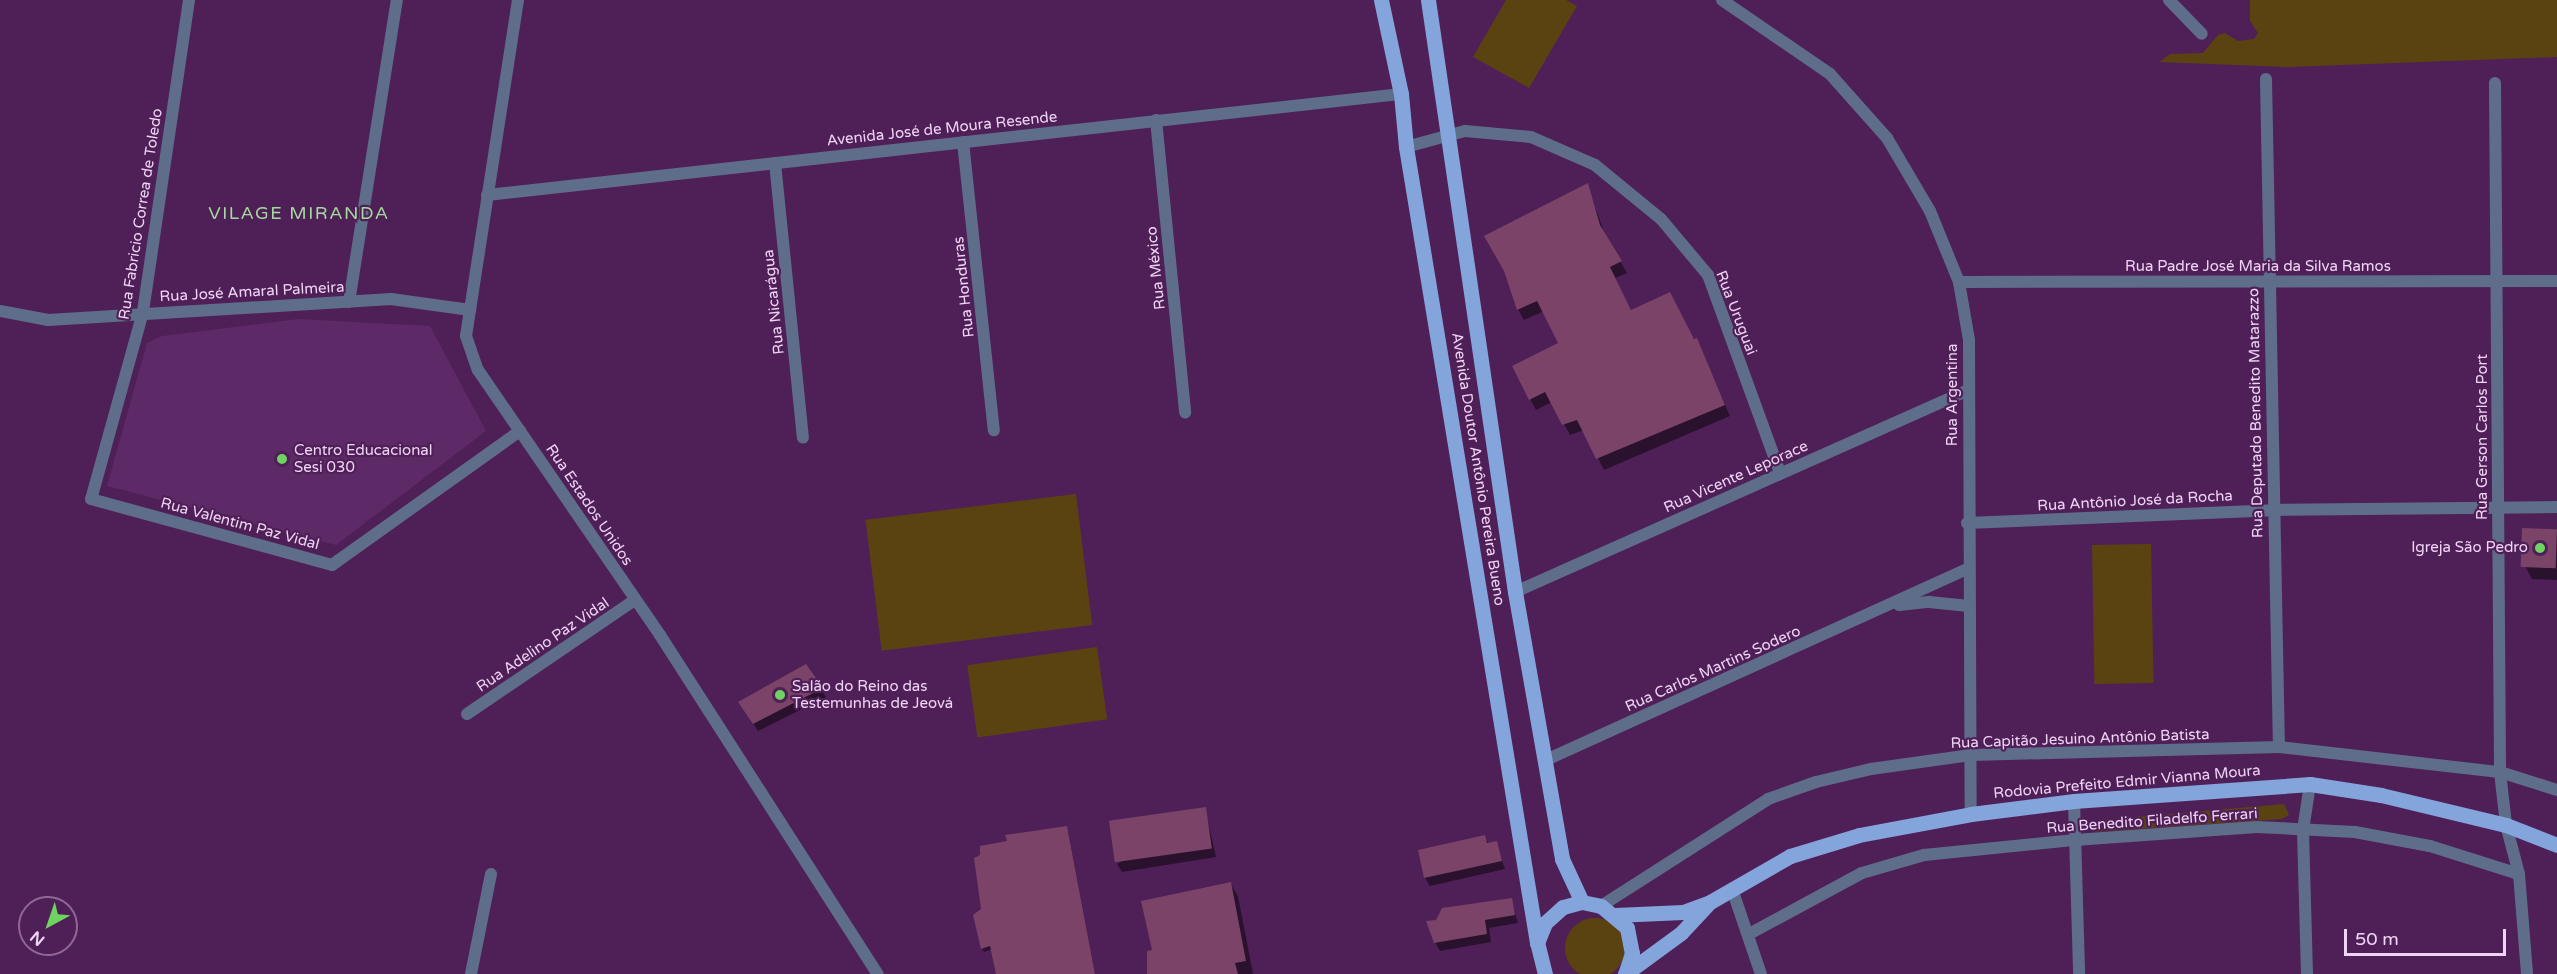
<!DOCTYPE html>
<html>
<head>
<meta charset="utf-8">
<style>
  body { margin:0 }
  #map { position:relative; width:2557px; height:974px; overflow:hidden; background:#4f2057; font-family:"Varela Round",sans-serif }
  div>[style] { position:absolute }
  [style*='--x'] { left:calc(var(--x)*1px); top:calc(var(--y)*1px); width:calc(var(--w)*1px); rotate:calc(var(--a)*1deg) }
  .built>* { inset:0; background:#5d2966 }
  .green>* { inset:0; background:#5b4311; transform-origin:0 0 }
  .round { border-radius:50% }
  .shadow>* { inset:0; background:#0007 }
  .building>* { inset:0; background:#7a4367; transform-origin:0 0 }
  .minor>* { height:12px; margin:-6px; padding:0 6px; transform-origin:6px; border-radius:6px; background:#5e6e8a }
  .primary>* { height:15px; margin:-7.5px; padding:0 7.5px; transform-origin:7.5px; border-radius:7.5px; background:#84a4dc }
  .dots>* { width:16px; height:16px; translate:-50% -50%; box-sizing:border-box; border:3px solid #4f2057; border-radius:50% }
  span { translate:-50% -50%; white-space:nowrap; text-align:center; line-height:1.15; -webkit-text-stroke:4.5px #4f2057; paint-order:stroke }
  .street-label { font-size:15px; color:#f0d4f5 }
  .poi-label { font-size:15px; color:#f0d4f5 }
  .left { translate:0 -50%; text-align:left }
  .right { translate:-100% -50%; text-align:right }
  .quarter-label { font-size:18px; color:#a4da9d; letter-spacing:1.5px }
  .north { position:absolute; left:18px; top:896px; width:60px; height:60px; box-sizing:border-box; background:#4f2057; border:2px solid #8f6896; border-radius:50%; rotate:220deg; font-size:16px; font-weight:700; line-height:24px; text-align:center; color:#f0d4f5 }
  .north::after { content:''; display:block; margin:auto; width:21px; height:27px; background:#6ed361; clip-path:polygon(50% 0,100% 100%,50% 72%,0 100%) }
  .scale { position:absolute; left:2344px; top:929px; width:162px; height:27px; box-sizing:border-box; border:3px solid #f0d4f5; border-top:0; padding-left:8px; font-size:18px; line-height:21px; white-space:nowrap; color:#f0d4f5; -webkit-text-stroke:4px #4f2057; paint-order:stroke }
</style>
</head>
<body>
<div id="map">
  <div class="built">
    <i style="clip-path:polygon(298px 319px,430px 326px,486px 431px,336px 545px,107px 486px,147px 343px,162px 336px)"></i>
  </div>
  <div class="green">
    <i style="clip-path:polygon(1506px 0,1566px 0,1577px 6px,1529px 88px,1473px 57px)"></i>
    <i style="clip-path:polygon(2250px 0,2557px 0,2557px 57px,2288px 67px,2159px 62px,2170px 54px,2203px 53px,2218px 35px,2225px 33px,2238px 41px,2254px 39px,2258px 33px,2250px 21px)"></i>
    <i style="left:1076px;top:494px;width:132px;height:212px;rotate:83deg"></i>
    <i style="left:2151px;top:544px;width:139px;height:59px;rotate:89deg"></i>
    <i style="left:1097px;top:647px;width:73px;height:131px;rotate:82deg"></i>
    <i style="clip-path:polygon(2284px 804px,2289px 815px,2282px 819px,2094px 832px,2091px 828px,2101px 820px)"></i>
    <i class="round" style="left:1565px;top:918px;width:60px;height:60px"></i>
  </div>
  <div class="shadow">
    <i style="clip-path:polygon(1587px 185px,1606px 237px,1627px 273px,1615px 278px,1632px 312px,1697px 340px,1730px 416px,1604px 470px,1584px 430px,1570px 435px,1552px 402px,1536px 410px,1530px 399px,1560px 344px,1544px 311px,1524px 320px,1518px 309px)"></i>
    <i style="clip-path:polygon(2557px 531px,2557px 580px,2532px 579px,2525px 566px)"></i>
    <i style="clip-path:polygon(805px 666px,826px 697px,758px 731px,745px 711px)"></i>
    <i style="clip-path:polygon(1205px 809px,1216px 857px,1122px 872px,1117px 864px)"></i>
    <i style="clip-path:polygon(1068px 831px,1095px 974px,998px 974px,992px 949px,984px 952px,982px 949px)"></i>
    <i style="clip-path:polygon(1484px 837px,1489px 844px,1496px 843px,1505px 869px,1430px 886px,1425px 878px)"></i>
    <i style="clip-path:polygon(1230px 883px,1238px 896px,1253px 974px,1148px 974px,1154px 951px)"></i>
    <i style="clip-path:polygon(1511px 900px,1518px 923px,1489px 928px,1491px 942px,1440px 951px,1435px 942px,1437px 921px)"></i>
  </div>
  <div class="building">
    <i style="clip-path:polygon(1588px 183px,1600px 225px,1622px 261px,1610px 267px,1631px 310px,1670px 292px,1694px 339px,1697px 338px,1725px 405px,1596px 459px,1577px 420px,1562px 425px,1545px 392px,1529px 400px,1512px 366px,1558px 343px,1537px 301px,1517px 310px,1504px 271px,1484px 236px)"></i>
    <i style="left:2522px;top:528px;width:35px;height:39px;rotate:2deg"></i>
    <i style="clip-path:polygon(806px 664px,823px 688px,753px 724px,738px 702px)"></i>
    <i style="left:1206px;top:807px;width:42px;height:98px;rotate:82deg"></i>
    <i style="clip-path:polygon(1067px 826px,1095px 974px,996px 974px,990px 946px,981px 949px,973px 915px,981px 909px,974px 858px,980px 855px,980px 846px,1007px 841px,1005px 835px)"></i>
    <i style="clip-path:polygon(1485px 835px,1487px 843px,1497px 841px,1502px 861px,1424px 878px,1418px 850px)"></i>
    <i style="clip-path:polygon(1231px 882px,1246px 961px,1235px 963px,1238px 974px,1147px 974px,1147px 951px,1152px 950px,1141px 901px)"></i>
    <i style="clip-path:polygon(1512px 898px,1515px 915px,1485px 920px,1487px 934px,1434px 943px,1426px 921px,1436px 920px,1442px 908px)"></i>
  </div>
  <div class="minor">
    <i style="--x:189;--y:0;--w:315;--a:98.4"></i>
    <i style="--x:143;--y:312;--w:194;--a:105.5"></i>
    <i style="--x:91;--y:499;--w:250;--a:15.3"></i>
    <i style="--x:332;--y:565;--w:231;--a:-35.5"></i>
    <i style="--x:518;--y:0;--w:340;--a:98.8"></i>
    <i style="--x:466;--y:336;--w:36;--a:71"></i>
    <i style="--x:478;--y:370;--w:321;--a:55.5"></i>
    <i style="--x:660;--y:635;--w:403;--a:57.3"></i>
    <i style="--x:1722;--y:0;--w:131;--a:34.4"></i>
    <i style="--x:1830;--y:74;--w:86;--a:48.3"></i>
    <i style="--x:1887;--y:138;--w:85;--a:59.5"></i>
    <i style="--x:1930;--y:211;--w:77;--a:67.8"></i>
    <i style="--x:1959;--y:282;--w:59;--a:80.2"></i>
    <i style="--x:1969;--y:340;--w:474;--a:89.8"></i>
    <i style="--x:2169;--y:0;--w:47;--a:45.9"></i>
    <i style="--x:2266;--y:79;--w:668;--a:88.89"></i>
    <i style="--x:2495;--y:83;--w:689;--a:89.58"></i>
    <i style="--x:2500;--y:772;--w:53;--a:83.5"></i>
    <i style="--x:2506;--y:825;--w:51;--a:75.1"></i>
    <i style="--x:2519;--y:874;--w:100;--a:85.4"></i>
    <i style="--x:1156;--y:120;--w:294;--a:84.3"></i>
    <i style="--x:963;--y:142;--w:290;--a:83.9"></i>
    <i style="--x:1406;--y:147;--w:61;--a:-15.2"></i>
    <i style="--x:1465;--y:131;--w:66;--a:5.2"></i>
    <i style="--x:1531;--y:137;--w:70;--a:23.6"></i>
    <i style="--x:1595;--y:165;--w:85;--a:39.3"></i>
    <i style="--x:1661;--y:219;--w:73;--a:50"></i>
    <i style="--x:1708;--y:275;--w:211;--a:70"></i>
    <i style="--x:775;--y:163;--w:276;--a:84.2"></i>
    <i style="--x:487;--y:195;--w:920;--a:-6.31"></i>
    <i style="--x:1959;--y:282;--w:598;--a:-0.1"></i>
    <i style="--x:349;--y:302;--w:306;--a:-81"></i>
    <i style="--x:0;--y:311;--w:49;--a:10.6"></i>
    <i style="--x:48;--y:320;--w:344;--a:-3.5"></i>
    <i style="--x:391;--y:299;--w:80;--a:7.9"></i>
    <i style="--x:1967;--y:523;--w:306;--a:-2.4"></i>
    <i style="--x:2273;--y:510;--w:284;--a:-0.6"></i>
    <i style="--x:1515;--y:592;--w:497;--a:-24"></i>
    <i style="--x:1899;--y:605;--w:30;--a:-6"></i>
    <i style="--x:1929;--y:602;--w:40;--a:5.7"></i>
    <i style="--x:467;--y:714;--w:203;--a:-34.2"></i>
    <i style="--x:1546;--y:760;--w:462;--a:-24.4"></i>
    <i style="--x:2074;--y:801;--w:173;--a:88.3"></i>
    <i style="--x:1732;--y:889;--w:90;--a:71.2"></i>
    <i style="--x:1601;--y:906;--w:198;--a:-32.6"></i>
    <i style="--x:1768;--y:799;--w:51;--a:-19.5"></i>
    <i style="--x:1816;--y:782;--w:57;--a:-13.3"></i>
    <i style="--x:1871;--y:769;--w:101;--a:-8"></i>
    <i style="--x:1971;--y:755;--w:308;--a:-1.5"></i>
    <i style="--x:2279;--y:747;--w:222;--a:6.5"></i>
    <i style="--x:2500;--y:772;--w:60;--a:17.5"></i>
    <i style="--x:1749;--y:934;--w:128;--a:-28.4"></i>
    <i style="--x:1862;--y:873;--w:65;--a:-16.2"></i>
    <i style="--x:1924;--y:855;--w:152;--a:-5.7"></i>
    <i style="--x:2075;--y:840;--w:182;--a:-4.1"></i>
    <i style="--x:2257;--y:827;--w:98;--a:2.9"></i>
    <i style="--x:2355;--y:832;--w:76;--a:10.6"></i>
    <i style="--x:2430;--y:846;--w:93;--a:17.5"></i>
    <i style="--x:471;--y:974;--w:102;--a:-78.7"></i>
    <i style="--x:2307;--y:974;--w:144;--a:-91.6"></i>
    <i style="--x:2303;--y:830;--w:47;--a:-81.3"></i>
  </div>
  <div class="primary">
    <i style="--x:1381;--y:0;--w:96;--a:78"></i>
    <i style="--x:1401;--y:94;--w:53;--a:84.6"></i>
    <i style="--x:1406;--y:147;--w:807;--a:80.65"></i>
    <i style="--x:1428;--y:0;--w:598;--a:81.64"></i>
    <i style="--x:1515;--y:592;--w:271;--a:80"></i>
    <i style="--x:1562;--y:859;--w:47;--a:65.1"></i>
    <i style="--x:1615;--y:915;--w:68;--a:-2.5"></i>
    <i style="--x:1683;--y:912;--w:29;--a:-20"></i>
    <i style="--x:1710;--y:902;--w:92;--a:-29.9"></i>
    <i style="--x:1790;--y:856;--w:72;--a:-16.9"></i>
    <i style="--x:1859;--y:835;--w:114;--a:-10.6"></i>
    <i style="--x:1971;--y:814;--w:104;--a:-7.2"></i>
    <i style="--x:2074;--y:801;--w:237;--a:-4.1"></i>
    <i style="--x:2310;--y:784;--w:72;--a:8.8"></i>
    <i style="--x:2381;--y:795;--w:129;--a:13.5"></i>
    <i style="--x:2506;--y:825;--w:55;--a:21.4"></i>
    <i style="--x:1545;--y:974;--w:32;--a:-104"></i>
    <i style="--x:1537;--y:943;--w:22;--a:-68"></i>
    <i style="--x:1545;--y:923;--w:24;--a:-42"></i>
    <i style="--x:1563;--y:907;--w:20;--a:-15"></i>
    <i style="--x:1582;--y:902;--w:19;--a:12"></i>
    <i style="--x:1601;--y:906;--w:34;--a:40"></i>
    <i style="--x:1627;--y:928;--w:25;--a:79"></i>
    <i style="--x:1632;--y:953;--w:22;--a:108"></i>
    <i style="--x:1625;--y:974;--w:69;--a:-36.2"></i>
    <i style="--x:1681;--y:933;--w:38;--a:-47"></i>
  </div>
  <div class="dots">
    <i style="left:282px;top:459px;background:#6ed361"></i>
    <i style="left:2540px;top:548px;background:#6ed361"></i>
    <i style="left:780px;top:695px;background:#6ed361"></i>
  </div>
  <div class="street-label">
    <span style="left:942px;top:129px;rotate:-6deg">Avenida José de Moura Resende</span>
    <span style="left:141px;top:214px;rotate:-81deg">Rua Fabricio Correa de Toledo</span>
    <span style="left:2258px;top:267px">Rua Padre José Maria da Silva Ramos</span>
    <span style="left:1156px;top:268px;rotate:-96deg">Rua México</span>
    <span style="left:964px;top:287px;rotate:-96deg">Rua Honduras</span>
    <span style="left:252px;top:292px;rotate:-3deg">Rua José Amaral Palmeira</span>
    <span style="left:774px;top:302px;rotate:-96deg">Rua Nicarágua</span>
    <span style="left:1736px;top:313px;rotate:69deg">Rua Uruguai</span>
    <span style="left:1953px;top:395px;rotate:-90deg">Rua Argentina</span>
    <span style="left:2256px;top:413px;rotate:-91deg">Rua Deputado Benedito Matarazzo</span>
    <span style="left:2483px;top:437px;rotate:-90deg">Rua Gerson Carlos Port</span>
    <span style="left:1478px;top:469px;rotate:81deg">Avenida Doutor Antônio Pereira Bueno</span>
    <span style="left:1736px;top:477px;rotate:-24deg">Rua Vicente Leporace</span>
    <span style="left:2135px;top:501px;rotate:-3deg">Rua Antônio José da Rocha</span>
    <span style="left:589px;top:505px;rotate:56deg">Rua Estados Unidos</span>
    <span style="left:240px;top:524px;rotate:15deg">Rua Valentim Paz Vidal</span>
    <span style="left:543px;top:645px;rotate:-34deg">Rua Adelino Paz Vidal</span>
    <span style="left:1713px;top:669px;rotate:-24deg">Rua Carlos Martins Sodero</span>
    <span style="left:2080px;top:739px;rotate:-2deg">Rua Capitão Jesuino Antônio Batista</span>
    <span style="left:2127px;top:782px;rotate:-5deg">Rodovia Prefeito Edmir Vianna Moura</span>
    <span style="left:2152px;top:821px;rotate:-4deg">Rua Benedito Filadelfo Ferrari</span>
  </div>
  <div class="poi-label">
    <span class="left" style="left:294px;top:459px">Centro Educacional<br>Sesi 030</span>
    <span class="right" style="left:2528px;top:548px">Igreja São Pedro</span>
    <span class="left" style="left:792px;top:695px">Salão do Reino das<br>Testemunhas de Jeová</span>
  </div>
  <div class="quarter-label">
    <span style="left:299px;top:213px">VILAGE MIRANDA</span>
  </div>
  <div class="north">N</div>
  <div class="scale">50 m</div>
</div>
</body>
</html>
